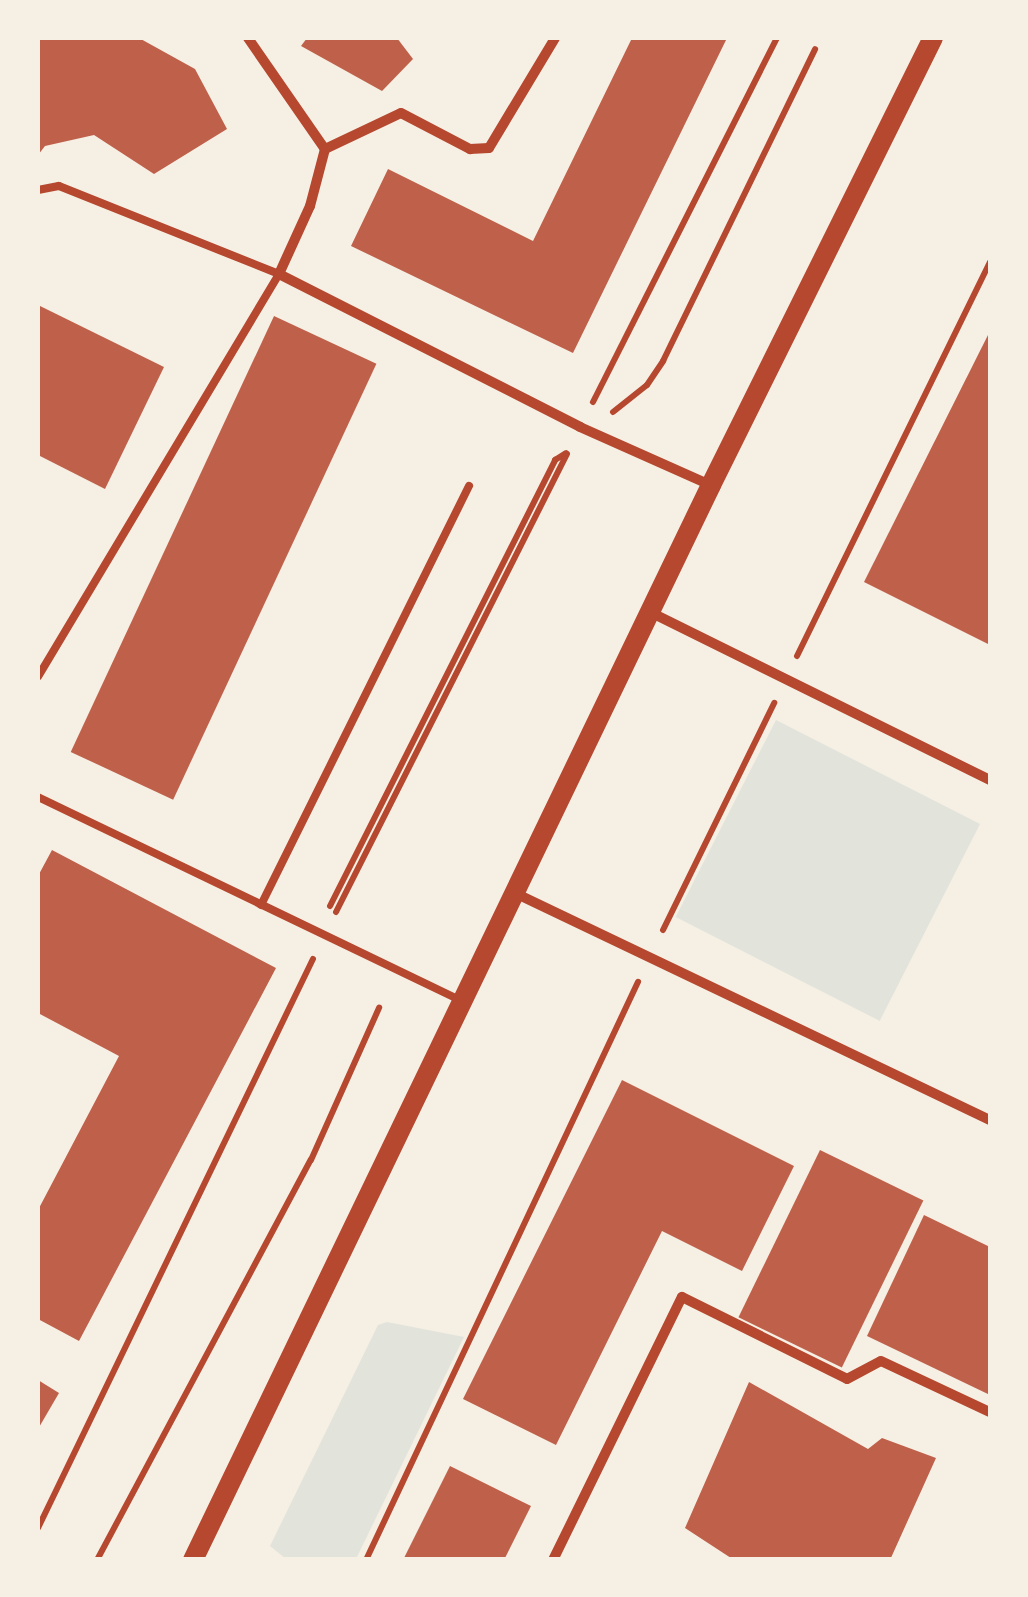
<!DOCTYPE html>
<html>
<head>
<meta charset="utf-8">
<style>
  body { margin:0 }
  #map { position:relative; width:1028px; height:1597px; overflow:hidden; background:#f6efe4; font-family:"Crimson Pro",serif }
  div>[style] { position:absolute }
  [style*='--x'] { left:calc(var(--x)*1px); top:calc(var(--y)*1px); width:calc(var(--w)*1px); rotate:calc(var(--a)*1deg) }
  .green>* { inset:0; background:#e2e4dc; transform-origin:0 0 }
  .building>* { inset:0; background:#bf614a; transform-origin:0 0 }
  .path>* { height:6px; margin:-3px; padding:0 3px; transform-origin:3px; border-radius:3px; background:#b5482f }
  .service>* { height:8px; margin:-4px; padding:0 4px; transform-origin:4px; border-radius:4px; background:#b5482f }
  .minor>* { height:10px; margin:-5px; padding:0 5px; transform-origin:5px; border-radius:5px; background:#b5482f }
  .secondary>* { height:20px; margin:-10px; padding:0 10px; transform-origin:10px; border-radius:10px; background:#b5482f }
  span { translate:-50% -50%; white-space:nowrap; text-align:center; line-height:1.15; -webkit-text-stroke:9px #f6efe4; paint-order:stroke }
  .frame { position:absolute; inset:0; border:40px solid #f6efe4; pointer-events:none }
</style>
</head>
<body>
<div id="map">
  <div class="green">
    <i style="left:776px;top:720px;width:229px;height:221px;rotate:27deg"></i>
    <i style="clip-path:polygon(387px 1322px,464px 1337px,356px 1559px,286px 1559px,270px 1546px,378px 1325px)"></i>
  </div>
  <div class="building">
    <i style="clip-path:polygon(38px 38px,139px 38px,195px 69px,227px 129px,154px 174px,94px 135px,45px 146px,38px 155px)"></i>
    <i style="clip-path:polygon(307px 38px,397px 38px,413px 59px,382px 91px,301px 46px)"></i>
    <i style="clip-path:polygon(632px 38px,727px 38px,573px 353px,351px 246px,388px 169px,533px 241px)"></i>
    <i style="clip-path:polygon(38px 305px,164px 367px,105px 489px,38px 455px)"></i>
    <i style="left:274px;top:316px;width:113px;height:481px;rotate:25deg"></i>
    <i style="clip-path:polygon(990px 331px,990px 645px,864px 582px)"></i>
    <i style="clip-path:polygon(52px 850px,276px 968px,79px 1341px,38px 1319px,38px 1210px,119px 1056px,38px 1013px,38px 876px)"></i>
    <i style="clip-path:polygon(622px 1080px,794px 1166px,742px 1271px,662px 1231px,556px 1445px,463px 1399px)"></i>
    <i style="left:820px;top:1150px;width:115px;height:186px;rotate:26deg"></i>
    <i style="clip-path:polygon(924px 1215px,990px 1247px,990px 1395px,867px 1336px)"></i>
    <i style="clip-path:polygon(38px 1380px,59px 1393px,38px 1429px)"></i>
    <i style="clip-path:polygon(749px 1382px,868px 1449px,882px 1438px,936px 1458px,890px 1560px,734px 1560px,685px 1528px)"></i>
    <i style="clip-path:polygon(450px 1466px,531px 1506px,504px 1560px,403px 1560px)"></i>
  </div>
  <div class="path">
    <i style="--x:593;--y:402;--w:408;--a:-63.2"></i>
    <i style="--x:613;--y:412;--w:43;--a:-38.5"></i>
    <i style="--x:647;--y:385;--w:29;--a:-56"></i>
    <i style="--x:663;--y:361;--w:347;--a:-64"></i>
    <i style="--x:797;--y:656;--w:439;--a:-63.9"></i>
    <i style="--x:330;--y:906;--w:500;--a:-63.2"></i>
    <i style="--x:555;--y:460;--w:13;--a:-32"></i>
    <i style="--x:336;--y:912;--w:513;--a:-63.24"></i>
    <i style="--x:663;--y:930;--w:253;--a:-63.9"></i>
    <i style="--x:38;--y:1528;--w:632;--a:-64.21"></i>
    <i style="--x:97;--y:1560;--w:454;--a:-61.9"></i>
    <i style="--x:311;--y:1160;--w:167;--a:-65.9"></i>
    <i style="--x:366;--y:1560;--w:639;--a:-64.8"></i>
  </div>
  <div class="service">
    <i style="--x:38;--y:190;--w:21;--a:-11"></i>
    <i style="--x:59;--y:186;--w:237;--a:21.8"></i>
    <i style="--x:279;--y:274;--w:469;--a:120.9"></i>
    <i style="--x:38;--y:797;--w:471;--a:25.7"></i>
    <i style="--x:261;--y:905;--w:468;--a:-63.6"></i>
  </div>
  <div class="minor">
    <i style="--x:248;--y:38;--w:135;--a:55.3"></i>
    <i style="--x:325;--y:149;--w:59;--a:104.7"></i>
    <i style="--x:310;--y:206;--w:75;--a:114.5"></i>
    <i style="--x:279;--y:274;--w:338;--a:26.9"></i>
    <i style="--x:580;--y:427;--w:142;--a:24"></i>
    <i style="--x:325;--y:149;--w:84;--a:-25.3"></i>
    <i style="--x:401;--y:113;--w:78;--a:27.6"></i>
    <i style="--x:470;--y:149;--w:19;--a:-3"></i>
    <i style="--x:489;--y:148;--w:128;--a:-59"></i>
    <i style="--x:652;--y:613;--w:377;--a:26.3"></i>
    <i style="--x:517;--y:894;--w:524;--a:25.54"></i>
    <i style="--x:553;--y:1560;--w:293;--a:-63.9"></i>
    <i style="--x:682;--y:1297;--w:184;--a:26.4"></i>
    <i style="--x:847;--y:1379;--w:38;--a:-28"></i>
    <i style="--x:881;--y:1361;--w:120;--a:25.1"></i>
  </div>
  <div class="secondary">
    <i style="--x:193;--y:1560;--w:1193;--a:-64.27"></i>
    <i style="--x:711;--y:485;--w:499;--a:-63.6"></i>
  </div>
  <div class="frame"></div>
</div>
</body>
</html>
